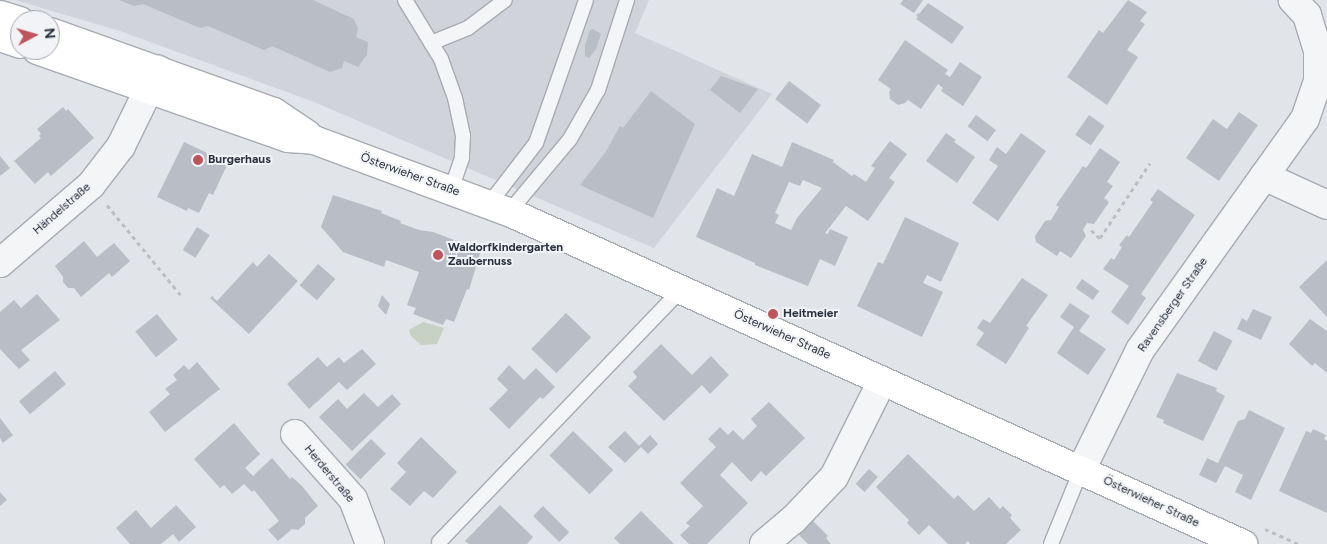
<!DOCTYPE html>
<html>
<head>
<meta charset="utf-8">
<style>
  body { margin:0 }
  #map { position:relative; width:1327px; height:544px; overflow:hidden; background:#e1e4e8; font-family:Figtree,sans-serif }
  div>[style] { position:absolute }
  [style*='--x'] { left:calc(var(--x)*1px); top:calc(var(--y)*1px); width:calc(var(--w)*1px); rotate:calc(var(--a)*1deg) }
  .built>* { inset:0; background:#d0d3da }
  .green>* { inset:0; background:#c6d1c3 }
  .building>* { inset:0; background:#b9bdc5; transform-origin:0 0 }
  .path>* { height:3px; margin-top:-1.5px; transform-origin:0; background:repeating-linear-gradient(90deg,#bcbec3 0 4px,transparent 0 8px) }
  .roads { filter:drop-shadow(1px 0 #a7abb2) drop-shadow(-1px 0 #a7abb2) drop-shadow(0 1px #a7abb2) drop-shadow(0 -1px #a7abb2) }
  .lane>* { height:14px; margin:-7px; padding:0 7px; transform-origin:7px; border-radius:7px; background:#f4f5f7 }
  .street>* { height:28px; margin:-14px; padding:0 14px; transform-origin:14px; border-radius:14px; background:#f4f5f7 }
  .secondary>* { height:28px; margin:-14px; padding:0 14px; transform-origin:14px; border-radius:14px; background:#fff }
  .dots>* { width:14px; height:14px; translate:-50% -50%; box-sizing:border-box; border:2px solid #f1f3f6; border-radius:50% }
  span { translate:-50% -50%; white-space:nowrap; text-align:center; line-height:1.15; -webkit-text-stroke:4px #f1f3f6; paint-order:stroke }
  .poi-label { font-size:12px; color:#2b313e; font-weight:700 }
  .left { translate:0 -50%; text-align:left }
  .street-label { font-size:12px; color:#2b313e }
  .north { position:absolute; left:10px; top:10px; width:50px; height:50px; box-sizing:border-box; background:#f1f3f6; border:1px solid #a2a5ac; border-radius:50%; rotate:84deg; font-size:14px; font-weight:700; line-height:20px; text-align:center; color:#2b313e }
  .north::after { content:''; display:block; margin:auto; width:18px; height:22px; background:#c0545d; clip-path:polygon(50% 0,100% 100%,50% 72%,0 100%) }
</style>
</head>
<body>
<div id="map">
  <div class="built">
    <i style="clip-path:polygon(15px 0,649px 0,635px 33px,772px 94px,654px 248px,314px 102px,120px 31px)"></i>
  </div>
  <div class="green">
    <i style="clip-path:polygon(423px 322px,444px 328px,437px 344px,421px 345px,411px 336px,409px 330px)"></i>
  </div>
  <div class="building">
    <i style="clip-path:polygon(119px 0,313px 0,354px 19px,358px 29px,356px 37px,368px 42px,367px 55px,358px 67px,344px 61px,342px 68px,330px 72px,272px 46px,264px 50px,208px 26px,200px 28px,143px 4px,134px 6px)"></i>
    <i style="clip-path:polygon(903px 0,923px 0,914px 13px,900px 4px)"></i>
    <i style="clip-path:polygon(1128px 0,1147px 12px,1140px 21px,1145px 24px,1127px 50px,1138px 57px,1107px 105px,1067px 77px,1099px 30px,1103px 33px)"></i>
    <i style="clip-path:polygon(928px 3px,964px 27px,952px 44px,916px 19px,918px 17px,916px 16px,918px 13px,919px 14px)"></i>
    <i style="clip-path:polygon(593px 29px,601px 34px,596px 49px,589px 58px,585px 56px,585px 45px,590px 30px)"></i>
    <i style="clip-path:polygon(905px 40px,948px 70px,945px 74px,950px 77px,960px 62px,982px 77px,963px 106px,941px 91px,943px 88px,938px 84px,921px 109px,908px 100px,905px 103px,898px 105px,890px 99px,889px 92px,891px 89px,878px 80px)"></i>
    <i style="clip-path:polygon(721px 76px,758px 89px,740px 113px,710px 90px)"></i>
    <i style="left:789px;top:81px;width:40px;height:23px;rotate:37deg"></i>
    <i style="clip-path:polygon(651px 91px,695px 124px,653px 218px,580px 185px,605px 153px,620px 126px,623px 128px)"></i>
    <i style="clip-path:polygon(63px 107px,66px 111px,68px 109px,94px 138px,51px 176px,48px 172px,35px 184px,14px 161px,41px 138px,39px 136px,41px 134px,37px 129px)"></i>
    <i style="clip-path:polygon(1239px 112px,1258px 125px,1219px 181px,1186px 158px,1213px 119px,1227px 129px)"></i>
    <i style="left:976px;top:115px;width:25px;height:14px;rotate:37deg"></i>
    <i style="left:1089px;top:115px;width:19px;height:24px;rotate:35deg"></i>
    <i style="clip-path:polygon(946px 133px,956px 140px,954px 142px,975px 157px,957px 183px,926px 161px)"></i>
    <i style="clip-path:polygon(1021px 133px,1046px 151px,998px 221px,972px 203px,998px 166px,989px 160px,997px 147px,1006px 154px)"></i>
    <i style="clip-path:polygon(evenodd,890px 141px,907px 154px,889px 178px,895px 182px,868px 221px,846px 206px,825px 233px,828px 234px,830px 229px,848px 237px,835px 266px,820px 259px,808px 286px,755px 265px,755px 263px,696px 237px,717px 188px,734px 196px,752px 154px,782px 167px,792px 142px,834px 160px,833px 162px,852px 176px,854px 174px,866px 182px,875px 168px,871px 166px,890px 141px,803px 180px,822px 188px,797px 218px,791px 230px,775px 223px,779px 215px,775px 213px,789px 182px,800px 186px,803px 180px)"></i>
    <i style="clip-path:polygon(184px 142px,228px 163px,213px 195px,209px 193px,199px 213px,188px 208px,187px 211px,157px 197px)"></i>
    <i style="clip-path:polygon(1100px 148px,1120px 162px,1107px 182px,1113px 186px,1104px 198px,1109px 202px,1094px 224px,1087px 223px,1085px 226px,1083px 230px,1086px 236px,1071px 258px,1060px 251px,1057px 256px,1036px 242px,1035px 236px,1045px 221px,1051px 220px,1059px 207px,1056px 205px,1083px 166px,1086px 168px)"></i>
    <i style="clip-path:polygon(0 156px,10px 168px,0 176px)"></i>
    <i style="clip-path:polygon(1158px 189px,1195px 215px,1141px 294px,1146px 298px,1128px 325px,1111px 312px,1129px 286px,1103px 269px,1111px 258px,1114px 260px,1122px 247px,1119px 245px,1127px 235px,1129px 237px,1153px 202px,1150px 200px)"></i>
    <i style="clip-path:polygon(333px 195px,382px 211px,381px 213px,401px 221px,400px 223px,419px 230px,433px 232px,481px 250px,469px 290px,467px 289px,454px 322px,446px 319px,443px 325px,413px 314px,416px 308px,407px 305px,419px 272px,386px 260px,384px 267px,343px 252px,321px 227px)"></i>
    <i style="clip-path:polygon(905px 217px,959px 243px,941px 282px,927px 275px,923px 283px,943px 292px,922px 337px,857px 306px,878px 262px,883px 264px)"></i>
    <i style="left:197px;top:227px;width:15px;height:27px;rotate:32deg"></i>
    <i style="clip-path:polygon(84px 241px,97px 257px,114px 243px,130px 261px,112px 277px,109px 273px,81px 297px,74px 288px,68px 288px,63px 282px,63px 277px,55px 266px)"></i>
    <i style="clip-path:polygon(269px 254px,298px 281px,249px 334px,210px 298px,212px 296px,217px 301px,253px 262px,257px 267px)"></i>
    <i style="clip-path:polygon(1327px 260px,1327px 317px,1299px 287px)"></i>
    <i style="left:318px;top:264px;width:23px;height:28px;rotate:41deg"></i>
    <i style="clip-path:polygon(1022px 278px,1048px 295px,1026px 326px,1029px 328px,1006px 364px,976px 345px,984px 333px,977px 328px,983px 319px,990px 323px)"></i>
    <i style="left:1082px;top:279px;width:21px;height:11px;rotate:35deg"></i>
    <i style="clip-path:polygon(37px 294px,60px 320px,21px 350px,30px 360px,19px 369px,0 349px,0 312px,14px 300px,21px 308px)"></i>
    <i style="clip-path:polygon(382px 295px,390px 304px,386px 315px,378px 306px)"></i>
    <i style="clip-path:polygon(1070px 303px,1090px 316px,1079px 331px,1106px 349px,1088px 375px,1057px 353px,1074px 327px,1060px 317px)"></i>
    <i style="clip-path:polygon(1253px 309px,1272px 317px,1261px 340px,1237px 329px,1242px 318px,1247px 321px)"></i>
    <i style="left:566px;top:313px;width:35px;height:50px;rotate:44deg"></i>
    <i style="left:157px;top:314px;width:33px;height:28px;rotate:51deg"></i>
    <i style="clip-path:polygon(1310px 319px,1327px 331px,1327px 373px,1315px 363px,1312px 366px,1289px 344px)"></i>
    <i style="left:1214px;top:331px;width:21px;height:34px;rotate:28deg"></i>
    <i style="clip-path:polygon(661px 344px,692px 375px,711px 356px,729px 375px,710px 394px,702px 385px,664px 421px,628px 386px,637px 377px,633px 372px)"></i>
    <i style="clip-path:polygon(362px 349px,376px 364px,347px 390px,339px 382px,309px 409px,287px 384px,318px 357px,327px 367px,339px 357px,344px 363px)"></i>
    <i style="clip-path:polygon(197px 362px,220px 389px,165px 432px,149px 412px,170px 394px,165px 389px,177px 380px,173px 375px,184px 365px,189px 370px)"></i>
    <i style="clip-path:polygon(509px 365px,524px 380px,536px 368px,555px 387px,543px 399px,540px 397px,509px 429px,489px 409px,508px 390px,497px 379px)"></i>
    <i style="left:55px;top:371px;width:17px;height:47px;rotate:50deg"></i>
    <i style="clip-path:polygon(1177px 373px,1217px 388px,1216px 391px,1225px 396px,1203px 441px,1163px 423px,1164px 420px,1156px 417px)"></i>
    <i style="clip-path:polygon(364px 393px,378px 407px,392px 394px,401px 404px,352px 451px,319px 417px,338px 399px,347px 409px)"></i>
    <i style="clip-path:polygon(769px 402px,805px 438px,766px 476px,761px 471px,751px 482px,732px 462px,720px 475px,748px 503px,707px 544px,689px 544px,680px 535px,690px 526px,686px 523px,703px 506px,680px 483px,716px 447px,708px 439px,720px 427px,728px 435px,733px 430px,743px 440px,757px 426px,751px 419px)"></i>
    <i style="clip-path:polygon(1249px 410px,1285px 428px,1251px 500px,1235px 492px,1243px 475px,1225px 466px,1216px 483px,1199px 475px,1207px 458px,1218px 463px,1238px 421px,1245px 419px)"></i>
    <i style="clip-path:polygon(0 418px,13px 435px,3px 443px,0 438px)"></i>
    <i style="clip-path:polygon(234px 423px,260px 454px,245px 468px,253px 476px,272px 458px,290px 479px,292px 477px,302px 486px,318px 506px,305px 518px,305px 524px,298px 530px,292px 529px,278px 541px,268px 530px,279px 521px,254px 490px,252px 492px,244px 484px,232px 494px,224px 485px,220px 488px,194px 459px)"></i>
    <i style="clip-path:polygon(1313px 429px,1326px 435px,1324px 439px,1327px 441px,1327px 513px,1279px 491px,1306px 431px,1311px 433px)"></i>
    <i style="left:573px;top:431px;width:56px;height:34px;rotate:44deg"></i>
    <i style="clip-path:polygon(625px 431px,639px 446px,650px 435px,658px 444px,648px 454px,641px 447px,625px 463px,608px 447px)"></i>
    <i style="clip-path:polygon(421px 437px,457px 472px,433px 498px,424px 491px,410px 506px,390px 489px,406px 472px,397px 463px)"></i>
    <i style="left:371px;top:439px;width:21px;height:36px;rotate:45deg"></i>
    <i style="clip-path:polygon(908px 454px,954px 499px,958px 495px,974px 511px,989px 497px,1000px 509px,1003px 506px,1012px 515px,1010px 518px,1021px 530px,1006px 544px,970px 544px,968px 541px,965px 544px,948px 544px,929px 525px,919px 535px,907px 523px,909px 520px,876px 487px)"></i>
    <i style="left:869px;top:469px;width:12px;height:20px;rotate:42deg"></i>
    <i style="clip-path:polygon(0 492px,7px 500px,0 506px)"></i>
    <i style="clip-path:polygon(176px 505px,196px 527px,179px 542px,173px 534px,161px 544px,130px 544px,116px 528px,136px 510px,151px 528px)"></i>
    <i style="clip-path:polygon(500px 505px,533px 537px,527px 544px,469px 544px,465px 541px)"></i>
    <i style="left:543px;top:506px;width:37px;height:14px;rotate:45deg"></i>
    <i style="clip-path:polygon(641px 511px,674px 544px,620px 544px,614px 538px)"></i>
    <i style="clip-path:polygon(812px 520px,828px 536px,826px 538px,831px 544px,808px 544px,798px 534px)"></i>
  </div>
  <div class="path">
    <i style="--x:107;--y:205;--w:120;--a:50.7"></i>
    <i style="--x:1091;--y:230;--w:12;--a:42"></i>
    <i style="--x:1100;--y:238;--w:90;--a:-56.3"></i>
    <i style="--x:1265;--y:529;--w:37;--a:24"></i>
  </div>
  <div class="roads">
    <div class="lane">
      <i style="--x:405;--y:0;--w:69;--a:58.6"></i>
      <i style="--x:441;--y:59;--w:41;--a:70.3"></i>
      <i style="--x:455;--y:98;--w:39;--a:78"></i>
      <i style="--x:463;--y:136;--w:22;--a:93"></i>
      <i style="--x:462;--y:158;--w:34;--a:109"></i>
      <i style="--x:431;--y:43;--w:40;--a:-22"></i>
      <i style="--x:468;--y:28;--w:46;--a:-37.1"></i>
      <i style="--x:489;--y:204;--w:77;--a:-52.4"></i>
      <i style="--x:536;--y:143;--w:151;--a:-70.7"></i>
      <i style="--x:509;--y:212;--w:95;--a:-50.1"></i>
      <i style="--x:570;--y:139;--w:56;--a:-60.3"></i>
      <i style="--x:598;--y:90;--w:95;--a:-72.1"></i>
      <i style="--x:439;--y:542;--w:349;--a:-46.2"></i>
      <i style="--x:1051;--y:544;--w:80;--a:-67.9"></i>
    </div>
    <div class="street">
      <i style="--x:1264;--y:176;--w:69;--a:24.7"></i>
      <i style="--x:0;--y:263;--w:120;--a:-40.6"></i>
      <i style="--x:91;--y:185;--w:49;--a:-52.4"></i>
      <i style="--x:121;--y:146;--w:85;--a:-64"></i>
      <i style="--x:295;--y:434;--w:87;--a:48.3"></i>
      <i style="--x:353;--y:499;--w:48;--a:69.3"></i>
      <i style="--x:1081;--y:470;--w:134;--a:-63.8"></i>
      <i style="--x:1140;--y:350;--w:284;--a:-54.5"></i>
      <i style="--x:1305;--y:119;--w:40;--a:-71.1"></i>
      <i style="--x:1318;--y:81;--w:30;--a:-90"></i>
      <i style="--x:1318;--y:51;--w:38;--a:-107"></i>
      <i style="--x:1307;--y:15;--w:21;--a:-133"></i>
      <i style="--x:764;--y:544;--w:38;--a:-40"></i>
      <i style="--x:793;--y:520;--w:59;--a:-46.4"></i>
      <i style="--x:834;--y:477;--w:107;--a:-63.4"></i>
    </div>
    <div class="secondary">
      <i style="--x:0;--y:15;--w:21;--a:17"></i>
      <i style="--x:50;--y:32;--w:238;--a:19.7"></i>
      <i style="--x:274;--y:112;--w:40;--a:34"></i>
      <i style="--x:0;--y:37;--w:21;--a:19"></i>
      <i style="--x:37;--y:50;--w:266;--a:19.3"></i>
      <i style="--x:288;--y:138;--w:26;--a:4"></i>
      <i style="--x:314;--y:140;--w:208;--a:20.3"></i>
      <i style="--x:509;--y:212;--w:806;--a:24.34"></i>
    </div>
  </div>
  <div class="dots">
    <i style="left:198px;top:160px;background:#c0545d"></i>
    <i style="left:438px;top:255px;background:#c0545d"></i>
    <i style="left:773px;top:314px;background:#c0545d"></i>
  </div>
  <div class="poi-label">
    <span class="left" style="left:208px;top:160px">Burgerhaus</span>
    <span class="left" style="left:448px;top:255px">Waldorfkindergarten<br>Zaubernuss</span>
    <span class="left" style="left:783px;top:314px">Heitmeier</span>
  </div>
  <div class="street-label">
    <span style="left:410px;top:175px;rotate:20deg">Österwieher Straße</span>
    <span style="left:62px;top:209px;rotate:-41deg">Händelstraße</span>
    <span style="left:1173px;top:305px;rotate:-55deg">Ravensberger Straße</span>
    <span style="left:782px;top:335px;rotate:24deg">Österwieher Straße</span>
    <span style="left:329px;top:474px;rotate:50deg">Herderstraße</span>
    <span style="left:1151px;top:502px;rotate:25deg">Österwieher Straße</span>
  </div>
  <div class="north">N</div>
</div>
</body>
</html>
